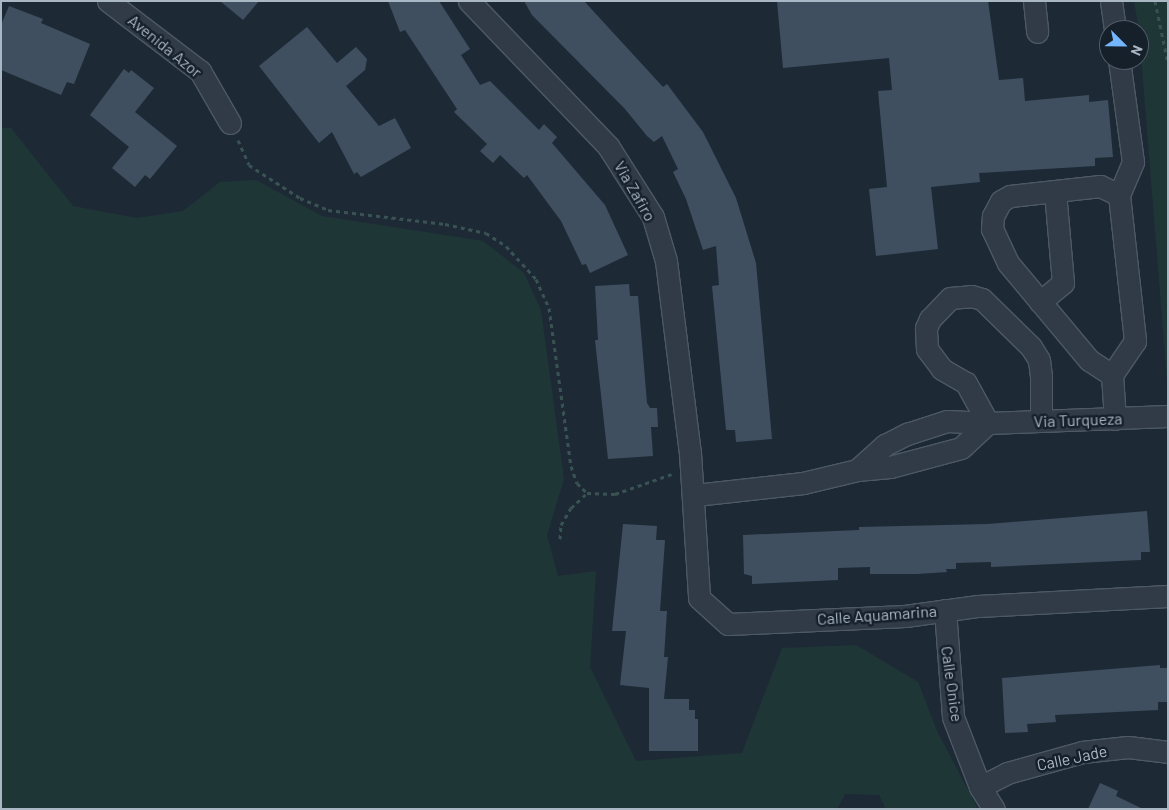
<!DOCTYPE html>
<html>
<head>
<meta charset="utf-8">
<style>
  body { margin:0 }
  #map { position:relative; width:1169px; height:810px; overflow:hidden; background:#1d2a36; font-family:Barlow,sans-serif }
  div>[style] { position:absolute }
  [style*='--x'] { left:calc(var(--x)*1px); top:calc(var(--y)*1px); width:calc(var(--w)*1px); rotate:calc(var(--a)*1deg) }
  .green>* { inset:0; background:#1f3637 }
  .building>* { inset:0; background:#3f4f5f }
  .path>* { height:3px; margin-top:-1.5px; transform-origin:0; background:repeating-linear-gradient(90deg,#395252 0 4px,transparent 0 8px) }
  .roads { filter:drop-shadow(1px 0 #4d5965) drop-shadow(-1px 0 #4d5965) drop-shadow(0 1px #4d5965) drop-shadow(0 -1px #4d5965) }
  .minor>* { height:21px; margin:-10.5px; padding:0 10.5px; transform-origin:10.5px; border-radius:10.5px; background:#303b47 }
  span { translate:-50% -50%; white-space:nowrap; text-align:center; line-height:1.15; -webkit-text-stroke:5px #16202b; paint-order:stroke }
  .street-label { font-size:16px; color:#a9b6c4 }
  .frame { position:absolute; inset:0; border:2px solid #a9b6c4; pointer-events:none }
  .north { position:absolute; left:1099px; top:20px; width:50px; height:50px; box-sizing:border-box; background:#16202b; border:1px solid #515c68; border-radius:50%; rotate:113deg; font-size:14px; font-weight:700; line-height:20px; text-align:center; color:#a9b6c4 }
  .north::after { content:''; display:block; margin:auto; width:18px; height:22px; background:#74b5ff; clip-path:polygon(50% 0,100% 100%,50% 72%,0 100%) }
</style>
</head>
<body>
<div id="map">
  <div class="green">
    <i style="clip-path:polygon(1134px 1px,1168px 1px,1168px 393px,1139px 30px)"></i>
    <i style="clip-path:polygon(1px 128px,11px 128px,73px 206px,137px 218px,183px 211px,220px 182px,256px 180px,322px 216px,483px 241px,524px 273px,541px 310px,564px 479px,547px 535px,558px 576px,596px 571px,590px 667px,636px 761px,742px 753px,782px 648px,856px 645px,918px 682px,937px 731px,978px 809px,886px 809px,879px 795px,845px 794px,837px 809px,1px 809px)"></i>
  </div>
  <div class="building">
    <i style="clip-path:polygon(220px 1px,259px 1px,243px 20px)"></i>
    <i style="clip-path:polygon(388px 1px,439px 1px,470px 49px,461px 55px,480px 85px,490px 81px,539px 130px,544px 124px,557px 137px,552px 143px,605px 205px,628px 255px,590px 273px,586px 264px,582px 265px,561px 221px,527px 175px,524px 178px,500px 155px,493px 163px,480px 151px,487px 144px,454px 112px,457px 109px,405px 30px,400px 32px)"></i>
    <i style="clip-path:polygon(524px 1px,584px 1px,663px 87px,667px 84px,703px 132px,736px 198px,756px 263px,772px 439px,736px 442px,735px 430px,726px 430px,712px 286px,719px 285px,716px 246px,703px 250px,686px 199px,673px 172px,678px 169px,662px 136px,654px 142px,647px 136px,625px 109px,532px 15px)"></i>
    <i style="clip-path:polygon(777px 1px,988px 1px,999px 80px,1023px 78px,1025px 101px,1089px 95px,1089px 102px,1108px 100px,1113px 157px,1095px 158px,1095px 166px,979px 173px,980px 182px,931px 187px,938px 249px,876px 256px,869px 189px,887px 187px,878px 91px,892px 90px,889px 58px,783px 68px)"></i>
    <i style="clip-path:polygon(9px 6px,43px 19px,41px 23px,90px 44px,74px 84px,67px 82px,61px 95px,1px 70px,1px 25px)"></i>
    <i style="clip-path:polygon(307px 27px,337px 63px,356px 47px,367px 59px,365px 70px,346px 86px,379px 126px,395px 118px,411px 148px,361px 177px,357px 172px,354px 174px,332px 132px,319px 143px,259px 66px)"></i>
    <i style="clip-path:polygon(124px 69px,129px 73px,131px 70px,154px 88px,135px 112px,177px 146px,150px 179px,145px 175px,135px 187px,112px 168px,129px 147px,90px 115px)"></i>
    <i style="clip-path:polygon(629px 284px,630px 296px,638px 296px,647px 403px,650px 408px,657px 408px,658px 427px,651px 427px,653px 456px,608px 459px,595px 340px,598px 340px,595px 286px)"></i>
    <i style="clip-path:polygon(1147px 511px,1150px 552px,1141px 552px,1141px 560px,991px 567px,991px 562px,956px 563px,956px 569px,946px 569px,947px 572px,917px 574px,870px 574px,870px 567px,838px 568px,838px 580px,752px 584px,752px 576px,744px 574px,743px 535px,859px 530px,859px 527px,988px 524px)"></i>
    <i style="clip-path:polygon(623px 524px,657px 526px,656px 540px,665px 540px,660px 611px,667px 611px,664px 657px,668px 657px,664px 699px,689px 699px,689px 710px,695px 710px,695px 719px,698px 719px,698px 751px,649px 751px,649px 688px,620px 685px,626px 631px,612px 631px)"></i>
    <i style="clip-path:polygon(1160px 665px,1160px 668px,1168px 668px,1168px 702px,1158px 702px,1158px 710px,1055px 715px,1056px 722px,1027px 724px,1028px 732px,1005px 733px,1002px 678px)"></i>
    <i style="clip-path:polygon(1100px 783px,1118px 791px,1116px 796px,1143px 809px,1088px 809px)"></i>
  </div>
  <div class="path">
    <i style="--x:1155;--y:1;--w:63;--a:78.2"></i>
    <i style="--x:238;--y:140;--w:27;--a:66"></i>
    <i style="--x:249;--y:165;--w:61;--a:32.9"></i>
    <i style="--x:300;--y:198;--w:30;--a:23"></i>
    <i style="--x:328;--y:210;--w:118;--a:6.8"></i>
    <i style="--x:445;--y:224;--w:42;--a:12.4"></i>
    <i style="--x:486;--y:233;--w:24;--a:33"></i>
    <i style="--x:506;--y:246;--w:45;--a:47.7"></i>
    <i style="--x:536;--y:279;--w:32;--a:66"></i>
    <i style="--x:549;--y:308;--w:160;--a:82.1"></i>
    <i style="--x:571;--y:466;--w:18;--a:71"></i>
    <i style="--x:577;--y:483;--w:14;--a:45"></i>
    <i style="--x:587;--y:493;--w:28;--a:2"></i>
    <i style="--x:615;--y:494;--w:60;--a:-19.3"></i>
    <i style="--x:560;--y:539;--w:14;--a:-86"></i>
    <i style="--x:561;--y:525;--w:20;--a:-60"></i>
    <i style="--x:571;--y:508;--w:22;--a:-43"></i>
  </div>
  <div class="roads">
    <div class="minor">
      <i style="--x:108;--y:1;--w:116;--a:37.3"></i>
      <i style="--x:200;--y:71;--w:60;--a:60"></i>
      <i style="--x:469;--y:1;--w:201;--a:46.2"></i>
      <i style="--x:608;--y:146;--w:84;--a:57.6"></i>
      <i style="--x:653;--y:217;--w:46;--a:73.5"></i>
      <i style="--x:666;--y:261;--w:193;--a:82.9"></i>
      <i style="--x:690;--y:453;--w:145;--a:86.4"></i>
      <i style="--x:699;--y:598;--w:39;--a:42"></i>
      <i style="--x:728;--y:624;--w:177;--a:-2.6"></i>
      <i style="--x:905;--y:616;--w:74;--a:-7.8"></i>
      <i style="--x:978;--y:606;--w:190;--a:-3"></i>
      <i style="--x:1034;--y:1;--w:31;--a:84"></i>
      <i style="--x:1111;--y:1;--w:29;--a:82"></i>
      <i style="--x:1119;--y:195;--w:36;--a:-67"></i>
      <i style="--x:1133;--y:162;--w:103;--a:-97.8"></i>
      <i style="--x:1040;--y:302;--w:30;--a:-40"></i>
      <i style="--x:1063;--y:283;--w:91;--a:-95"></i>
      <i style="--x:1112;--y:375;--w:27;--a:-147"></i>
      <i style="--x:1089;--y:360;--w:126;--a:-129.9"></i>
      <i style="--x:1008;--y:263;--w:38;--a:-115"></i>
      <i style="--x:992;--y:229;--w:13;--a:-86"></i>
      <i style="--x:993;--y:216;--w:17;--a:-62"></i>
      <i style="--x:1001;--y:201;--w:10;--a:-29"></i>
      <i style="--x:1010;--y:196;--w:91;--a:-6.3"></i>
      <i style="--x:1100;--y:186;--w:21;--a:25"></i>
      <i style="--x:1119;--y:195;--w:147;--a:83.7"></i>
      <i style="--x:1135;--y:341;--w:41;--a:124.1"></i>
      <i style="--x:1112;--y:375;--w:44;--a:86.1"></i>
      <i style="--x:988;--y:423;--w:46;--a:-118.8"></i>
      <i style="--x:966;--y:383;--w:28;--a:-150"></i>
      <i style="--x:942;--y:369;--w:25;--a:-127"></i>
      <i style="--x:927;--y:349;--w:21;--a:-93"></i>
      <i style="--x:926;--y:328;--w:10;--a:-66"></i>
      <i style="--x:930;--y:319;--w:29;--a:-46"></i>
      <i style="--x:950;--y:298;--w:21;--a:-5"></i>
      <i style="--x:971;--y:296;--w:11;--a:15"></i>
      <i style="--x:982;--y:299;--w:69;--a:44.4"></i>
      <i style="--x:1031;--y:347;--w:15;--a:58"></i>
      <i style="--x:1039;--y:360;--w:17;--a:83"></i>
      <i style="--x:1041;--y:377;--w:44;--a:90"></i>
      <i style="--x:857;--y:470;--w:38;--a:-42"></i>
      <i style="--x:885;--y:445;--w:25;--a:-27"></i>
      <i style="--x:907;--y:434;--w:42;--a:-18"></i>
      <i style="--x:947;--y:421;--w:41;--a:2.8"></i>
      <i style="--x:988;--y:423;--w:180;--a:-2.2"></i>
      <i style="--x:695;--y:495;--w:109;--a:-6.3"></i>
      <i style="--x:803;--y:483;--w:56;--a:-13.5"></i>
      <i style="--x:857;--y:470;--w:33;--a:-5"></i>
      <i style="--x:890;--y:467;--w:73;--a:-15"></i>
      <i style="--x:961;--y:448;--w:37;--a:-43"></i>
      <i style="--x:945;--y:610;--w:107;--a:85.7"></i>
      <i style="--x:953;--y:717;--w:75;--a:68.9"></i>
      <i style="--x:980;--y:787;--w:26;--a:58"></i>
      <i style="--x:980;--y:787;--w:30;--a:-27"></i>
      <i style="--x:1007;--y:773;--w:78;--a:-15.6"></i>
      <i style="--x:1082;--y:752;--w:46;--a:-6.2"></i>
      <i style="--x:1128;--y:747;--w:40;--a:7.1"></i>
    </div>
  </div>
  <div class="street-label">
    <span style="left:165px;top:46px;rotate:39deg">Avenida Azor</span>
    <span style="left:635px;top:191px;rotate:60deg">Via Zafiro</span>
    <span style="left:1078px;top:420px;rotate:-2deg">Via Turqueza</span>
    <span style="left:877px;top:615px;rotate:-4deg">Calle Aquamarina</span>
    <span style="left:952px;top:684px;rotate:82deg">Calle Onice</span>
    <span style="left:1072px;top:758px;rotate:-12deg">Calle Jade</span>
  </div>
  <div class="frame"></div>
  <div class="north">N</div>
</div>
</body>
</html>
